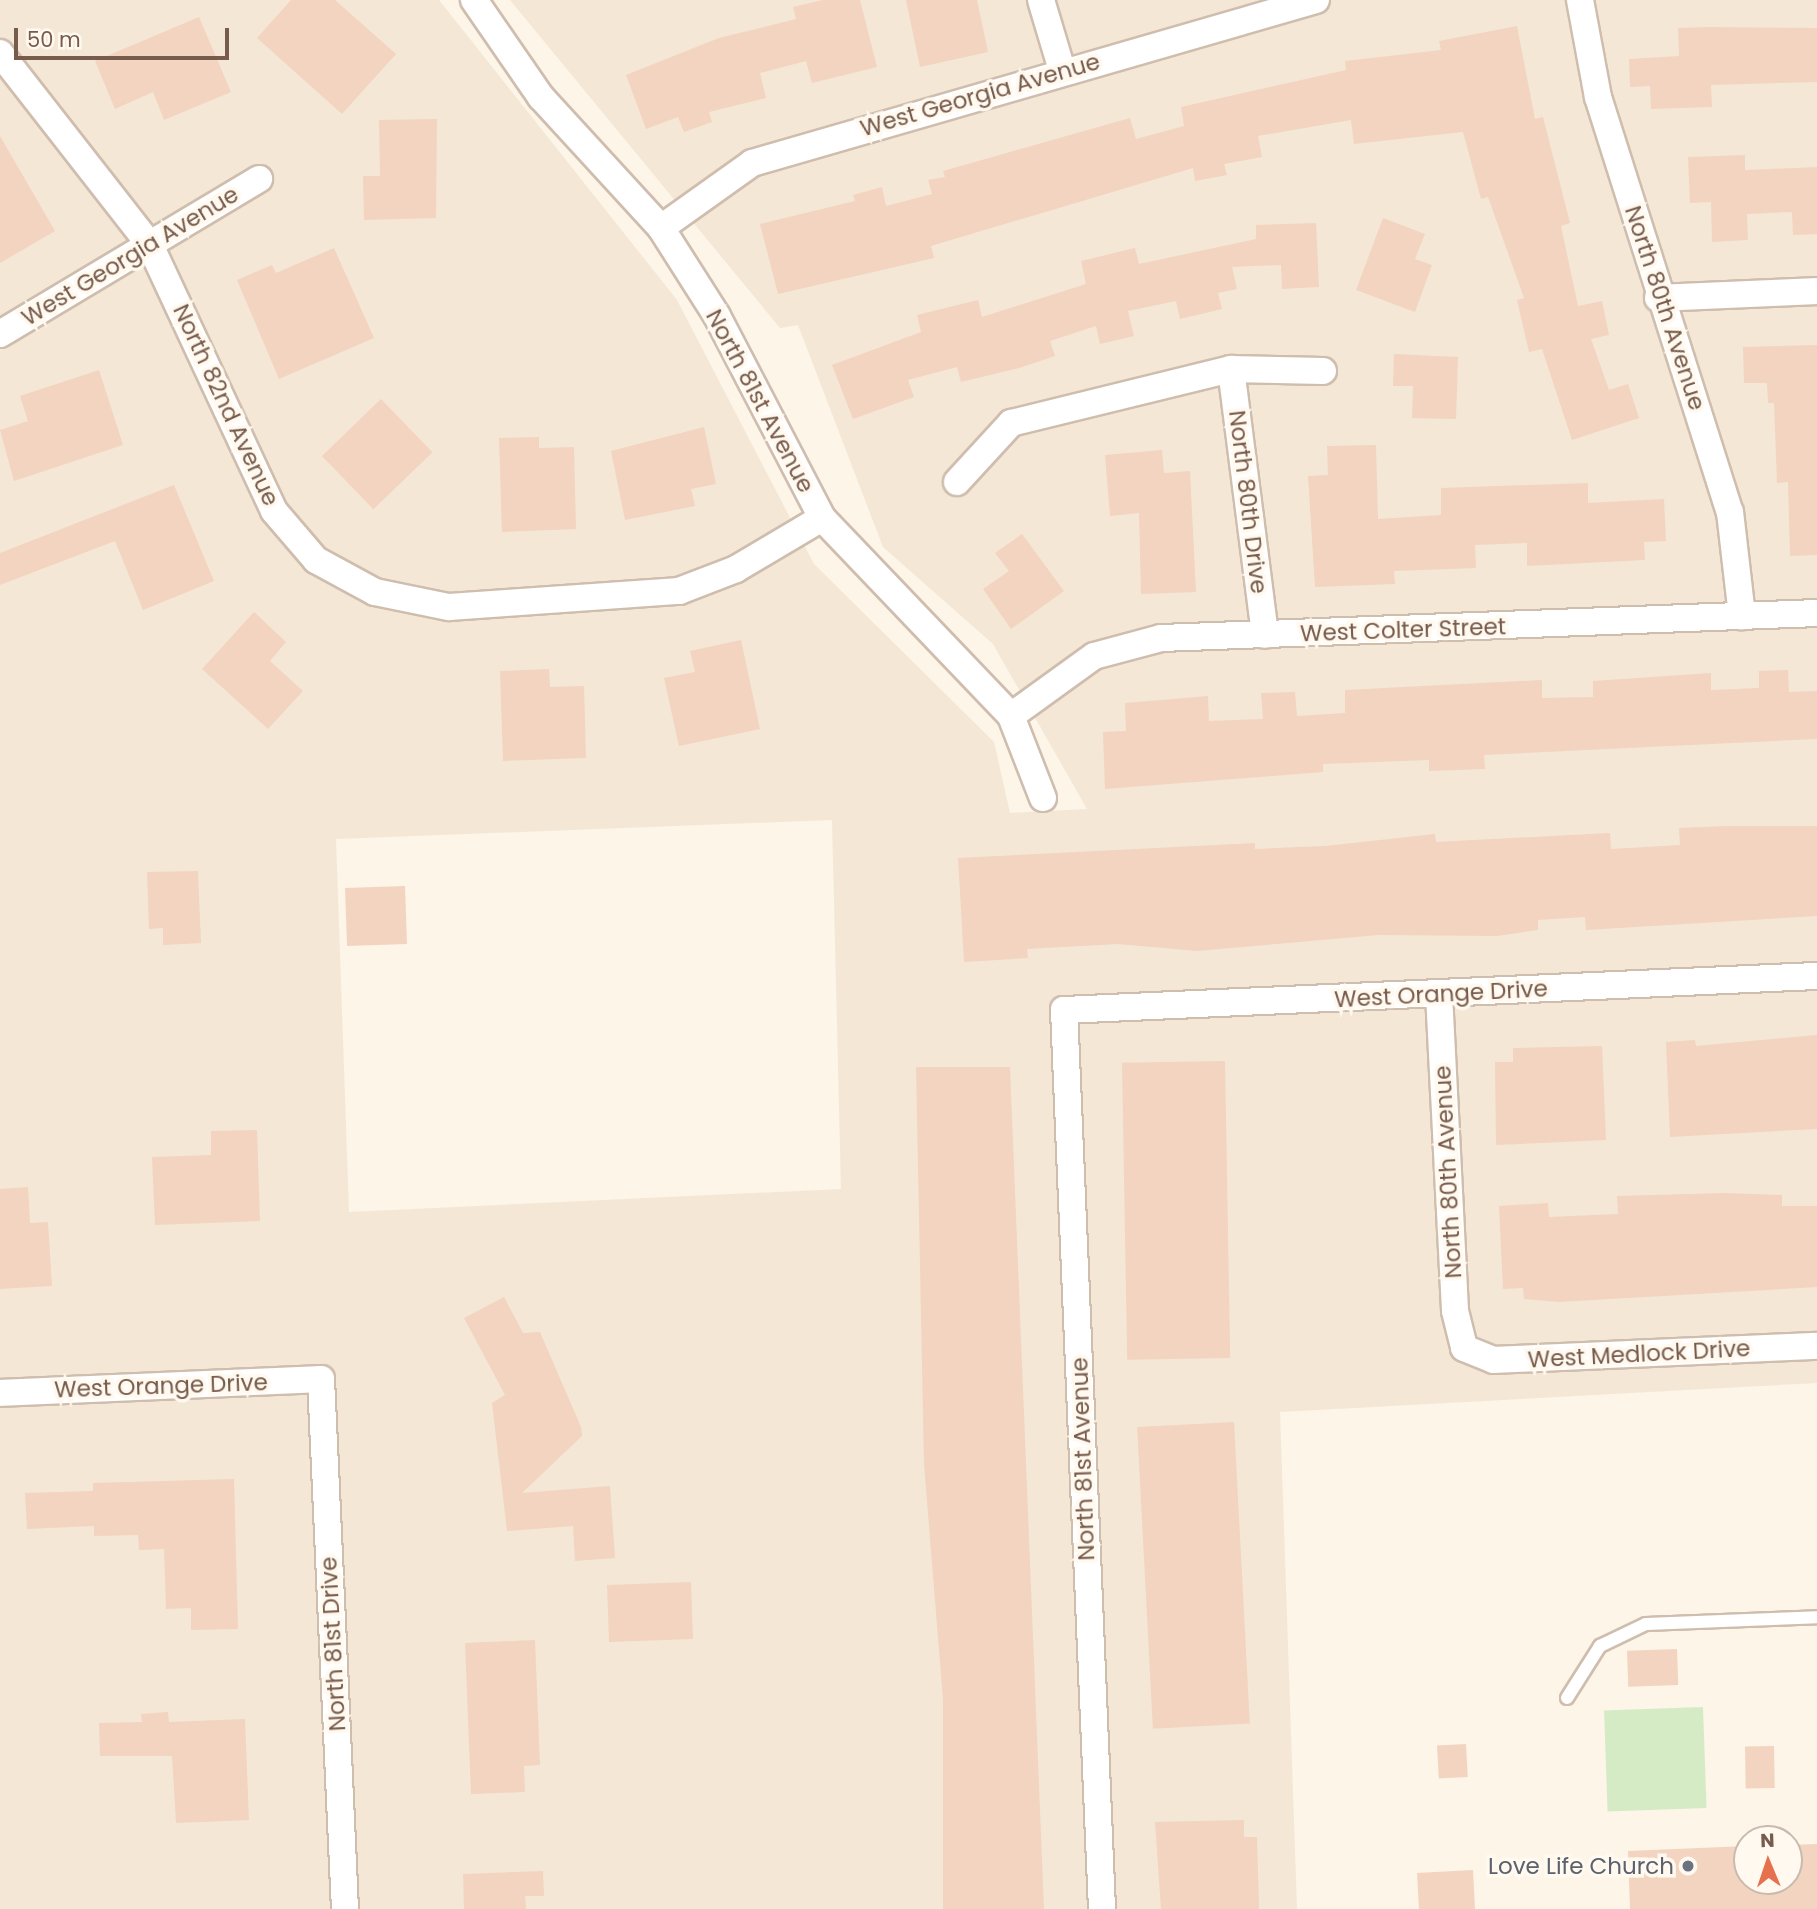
<!DOCTYPE html>
<html>
<head>
<meta charset="utf-8">
<style>
  body { margin:0 }
  #map { position:relative; width:1817px; height:1909px; overflow:hidden; background:#fcf5e8; font-family:Poppins,sans-serif }
  div>[style] { position:absolute }
  [style*='--x'] { left:calc(var(--x)*1px); top:calc(var(--y)*1px); width:calc(var(--w)*1px); rotate:calc(var(--a)*1deg) }
  .residential>* { inset:0; background:#f4e7d6 }
  .green>* { inset:0; background:#d4ebc6; transform-origin:0 0 }
  .building>* { inset:0; background:#f2d4c0; transform-origin:0 0 }
  .roads { filter:drop-shadow(2px 0 #cfbdae) drop-shadow(-2px 0 #cfbdae) drop-shadow(0 2px #cfbdae) drop-shadow(0 -2px #cfbdae) }
  .service>* { height:12px; margin:-6px; padding:0 6px; transform-origin:6px; border-radius:6px; background:#fff }
  .minor>* { height:26px; margin:-13px; padding:0 13px; transform-origin:13px; border-radius:13px; background:#fff }
  .dots>* { width:19px; height:19px; translate:-50% -50%; box-sizing:border-box; border:4px solid #fff9ef; border-radius:50% }
  span { translate:-50% -50%; white-space:nowrap; text-align:center; line-height:1.15; -webkit-text-stroke:7px #fff9ef; paint-order:stroke }
  .street-label { font-size:23px; color:#775b4c }
  .worship-label { font-size:23px; color:#5b616d }
  .right { translate:-100% -50%; text-align:right }
  .north { position:absolute; left:1733px; top:1825px; width:70px; height:70px; box-sizing:border-box; background:#fff9ef; border:2px solid #c9baae; border-radius:50%; rotate:358deg; font-size:19px; font-weight:700; line-height:28px; text-align:center; color:#775b4c }
  .north::after { content:''; display:block; margin:auto; width:24px; height:32px; background:#e5714e; clip-path:polygon(50% 0,100% 100%,50% 72%,0 100%) }
  .scale { position:absolute; left:14px; top:28px; width:215px; height:32px; box-sizing:border-box; border:4px solid #775b4c; border-top:0; padding-left:9px; font-size:21px; line-height:24px; white-space:nowrap; color:#775b4c; -webkit-text-stroke:5px #fff9ef; paint-order:stroke }
</style>
</head>
<body>
<div id="map">
  <div class="residential">
    <i style="clip-path:polygon(evenodd,0 0,439px 0,677px 300px,814px 564px,994px 742px,1010px 813px,1087px 809px,993px 644px,883px 547px,798px 325px,780px 328px,510px 0,1817px 0,1817px 1383px,1280px 1412px,1297px 1909px,0 1909px,0 0,832px 820px,841px 1189px,349px 1212px,336px 839px,832px 820px)"></i>
  </div>
  <div class="green">
    <i style="left:1703px;top:1707px;width:101px;height:99px;rotate:88deg"></i>
  </div>
  <div class="building">
    <i style="clip-path:polygon(291px 0,335px 0,396px 54px,342px 114px,257px 38px)"></i>
    <i style="clip-path:polygon(823px 0,860px 0,877px 67px,812px 83px,806px 61px,760px 73px,766px 98px,709px 112px,712px 122px,684px 132px,678px 117px,646px 129px,626px 75px,719px 38px,796px 19px,793px 7px)"></i>
    <i style="clip-path:polygon(906px 0,977px 0,988px 52px,920px 67px)"></i>
    <i style="clip-path:polygon(199px 17px,231px 92px,164px 120px,153px 92px,115px 109px,95px 61px)"></i>
    <i style="clip-path:polygon(1517px 26px,1535px 119px,1543px 117px,1570px 223px,1561px 226px,1578px 306px,1602px 301px,1609px 335px,1591px 339px,1609px 390px,1628px 384px,1639px 418px,1572px 440px,1542px 349px,1529px 352px,1517px 300px,1524px 298px,1488px 197px,1481px 199px,1463px 132px,1354px 144px,1351px 120px,1258px 136px,1262px 157px,1224px 164px,1227px 175px,1195px 181px,1193px 168px,931px 246px,934px 258px,778px 294px,760px 224px,855px 201px,853px 195px,882px 187px,886px 206px,932px 194px,928px 180px,945px 177px,943px 171px,1130px 118px,1136px 139px,1184px 126px,1181px 107px,1346px 70px,1345px 61px,1441px 50px,1439px 41px)"></i>
    <i style="clip-path:polygon(1709px 27px,1817px 28px,1817px 82px,1711px 85px,1712px 107px,1651px 109px,1650px 86px,1630px 87px,1629px 59px,1679px 56px,1678px 28px)"></i>
    <i style="clip-path:polygon(437px 119px,436px 218px,364px 220px,363px 176px,380px 176px,379px 120px)"></i>
    <i style="clip-path:polygon(0 136px,55px 231px,0 263px)"></i>
    <i style="clip-path:polygon(1745px 155px,1745px 170px,1817px 167px,1817px 234px,1793px 235px,1792px 212px,1747px 214px,1748px 240px,1712px 242px,1711px 202px,1690px 203px,1688px 157px)"></i>
    <i style="clip-path:polygon(1383px 218px,1425px 234px,1415px 259px,1432px 265px,1415px 312px,1356px 290px)"></i>
    <i style="clip-path:polygon(1316px 223px,1319px 287px,1282px 289px,1281px 265px,1232px 267px,1237px 289px,1218px 293px,1222px 309px,1180px 319px,1176px 301px,1128px 311px,1134px 336px,1100px 344px,1096px 326px,1050px 341px,1055px 356px,1019px 368px,961px 382px,957px 367px,908px 380px,914px 397px,853px 419px,832px 365px,921px 332px,917px 315px,978px 300px,982px 317px,1086px 284px,1081px 261px,1135px 248px,1139px 264px,1256px 239px,1256px 225px)"></i>
    <i style="clip-path:polygon(334px 248px,374px 338px,279px 379px,237px 280px,272px 265px,276px 273px)"></i>
    <i style="clip-path:polygon(1817px 345px,1817px 555px,1790px 556px,1788px 482px,1777px 483px,1774px 403px,1768px 403px,1767px 383px,1744px 383px,1743px 347px)"></i>
    <i style="clip-path:polygon(1394px 354px,1458px 357px,1456px 419px,1412px 418px,1413px 386px,1393px 386px)"></i>
    <i style="clip-path:polygon(99px 370px,123px 445px,14px 481px,0 430px,28px 421px,20px 396px)"></i>
    <i style="left:381px;top:399px;width:74px;height:82px;rotate:46deg"></i>
    <i style="clip-path:polygon(704px 427px,716px 484px,691px 489px,695px 506px,625px 520px,611px 451px)"></i>
    <i style="clip-path:polygon(539px 437px,539px 448px,574px 447px,576px 529px,502px 532px,499px 438px)"></i>
    <i style="clip-path:polygon(1376px 445px,1378px 519px,1441px 515px,1441px 488px,1588px 483px,1588px 503px,1664px 499px,1666px 541px,1644px 542px,1645px 560px,1527px 566px,1527px 543px,1475px 545px,1476px 568px,1394px 571px,1395px 584px,1315px 587px,1308px 476px,1328px 475px,1327px 446px)"></i>
    <i style="clip-path:polygon(1162px 450px,1164px 473px,1190px 471px,1196px 592px,1141px 594px,1139px 513px,1110px 516px,1105px 455px)"></i>
    <i style="clip-path:polygon(174px 485px,214px 581px,143px 610px,115px 541px,0 585px,0 553px)"></i>
    <i style="clip-path:polygon(1022px 534px,1064px 591px,1011px 629px,983px 589px,1009px 571px,995px 553px)"></i>
    <i style="clip-path:polygon(254px 612px,286px 642px,270px 661px,303px 691px,268px 729px,202px 669px)"></i>
    <i style="clip-path:polygon(741px 640px,760px 729px,679px 746px,664px 678px,695px 672px,690px 651px)"></i>
    <i style="clip-path:polygon(549px 669px,550px 687px,584px 686px,586px 758px,503px 761px,500px 671px)"></i>
    <i style="clip-path:polygon(1788px 670px,1789px 692px,1817px 691px,1817px 739px,1484px 755px,1485px 769px,1429px 771px,1429px 760px,1323px 764px,1323px 772px,1105px 789px,1103px 732px,1126px 731px,1125px 703px,1208px 696px,1209px 721px,1263px 719px,1261px 693px,1295px 692px,1297px 716px,1345px 713px,1345px 690px,1542px 680px,1542px 698px,1593px 697px,1593px 681px,1711px 673px,1711px 690px,1759px 688px,1759px 671px)"></i>
    <i style="clip-path:polygon(1729px 826px,1817px 826px,1817px 916px,1586px 930px,1585px 917px,1538px 920px,1538px 930px,1497px 936px,1379px 935px,1197px 951px,1118px 944px,1027px 949px,1028px 958px,964px 962px,958px 858px,1255px 843px,1255px 849px,1325px 846px,1435px 834px,1436px 842px,1610px 833px,1611px 849px,1680px 845px,1679px 828px)"></i>
    <i style="clip-path:polygon(198px 871px,201px 943px,163px 945px,163px 928px,149px 929px,147px 872px)"></i>
    <i style="left:405px;top:886px;width:58px;height:60px;rotate:88deg"></i>
    <i style="clip-path:polygon(1817px 1035px,1817px 1129px,1670px 1137px,1666px 1042px,1695px 1040px,1696px 1046px)"></i>
    <i style="clip-path:polygon(1602px 1046px,1606px 1140px,1496px 1145px,1495px 1062px,1513px 1062px,1513px 1048px)"></i>
    <i style="left:1225px;top:1061px;width:297px;height:103px;rotate:89deg"></i>
    <i style="clip-path:polygon(916px 1067px,1010px 1067px,1044px 1909px,943px 1909px,943px 1700px,924px 1464px)"></i>
    <i style="clip-path:polygon(257px 1130px,260px 1221px,155px 1225px,152px 1157px,211px 1155px,211px 1131px)"></i>
    <i style="clip-path:polygon(28px 1187px,30px 1223px,48px 1222px,52px 1286px,0 1289px,0 1189px)"></i>
    <i style="clip-path:polygon(1725px 1193px,1782px 1195px,1782px 1206px,1817px 1206px,1817px 1287px,1559px 1302px,1524px 1299px,1523px 1288px,1503px 1289px,1499px 1206px,1548px 1203px,1549px 1217px,1618px 1214px,1617px 1196px)"></i>
    <i style="clip-path:polygon(504px 1297px,523px 1333px,540px 1332px,581px 1427px,582px 1436px,522px 1493px,610px 1486px,615px 1558px,575px 1561px,573px 1526px,507px 1531px,492px 1403px,505px 1395px,464px 1318px)"></i>
    <i style="left:1234px;top:1422px;width:302px;height:97px;rotate:87deg"></i>
    <i style="clip-path:polygon(234px 1479px,238px 1629px,191px 1630px,191px 1608px,166px 1609px,164px 1549px,139px 1550px,138px 1535px,94px 1536px,94px 1526px,27px 1529px,25px 1493px,93px 1491px,93px 1483px)"></i>
    <i style="left:691px;top:1582px;width:57px;height:84px;rotate:88deg"></i>
    <i style="clip-path:polygon(535px 1640px,540px 1765px,524px 1766px,525px 1792px,471px 1794px,465px 1643px)"></i>
    <i style="left:1677px;top:1649px;width:36px;height:50px;rotate:88deg"></i>
    <i style="clip-path:polygon(168px 1712px,169px 1722px,245px 1719px,249px 1820px,176px 1823px,172px 1756px,100px 1756px,99px 1723px,142px 1722px,141px 1714px)"></i>
    <i style="left:1466px;top:1744px;width:33px;height:29px;rotate:87deg"></i>
    <i style="left:1774px;top:1746px;width:42px;height:29px;rotate:89deg"></i>
    <i style="clip-path:polygon(1244px 1820px,1244px 1837px,1257px 1837px,1259px 1909px,1161px 1909px,1155px 1822px)"></i>
    <i style="clip-path:polygon(1817px 1844px,1817px 1909px,1630px 1909px,1628px 1851px,1747px 1846px,1747px 1881px,1789px 1881px,1789px 1845px)"></i>
    <i style="left:1473px;top:1870px;width:39px;height:56px;rotate:87deg"></i>
    <i style="clip-path:polygon(543px 1871px,544px 1896px,525px 1896px,526px 1909px,464px 1909px,463px 1874px)"></i>
  </div>
  <div class="roads">
    <div class="service">
      <i style="--x:1567;--y:1698;--w:62;--a:-57.6"></i>
      <i style="--x:1600;--y:1646;--w:51;--a:-25.6"></i>
      <i style="--x:1646;--y:1624;--w:171;--a:-2.3"></i>
    </div>
    <div class="minor">
      <i style="--x:474;--y:0;--w:118;--a:55.4"></i>
      <i style="--x:541;--y:97;--w:178;--a:47.5"></i>
      <i style="--x:661;--y:228;--w:104;--a:57.5"></i>
      <i style="--x:717;--y:316;--w:228;--a:62.5"></i>
      <i style="--x:822;--y:518;--w:274;--a:46.3"></i>
      <i style="--x:1011;--y:716;--w:88;--a:68.7"></i>
      <i style="--x:1041;--y:0;--w:73;--a:73.3"></i>
      <i style="--x:1580;--y:0;--w:99;--a:79.5"></i>
      <i style="--x:1598;--y:97;--w:435;--a:72.4"></i>
      <i style="--x:1730;--y:512;--w:105;--a:83.4"></i>
      <i style="--x:0;--y:53;--w:244;--a:52"></i>
      <i style="--x:150;--y:245;--w:293;--a:65"></i>
      <i style="--x:274;--y:511;--w:65;--a:49.4"></i>
      <i style="--x:316;--y:560;--w:67;--a:28.5"></i>
      <i style="--x:375;--y:592;--w:76;--a:11.5"></i>
      <i style="--x:449;--y:607;--w:231;--a:-4"></i>
      <i style="--x:679;--y:591;--w:61;--a:-21.1"></i>
      <i style="--x:736;--y:569;--w:100;--a:-30.7"></i>
      <i style="--x:661;--y:228;--w:112;--a:-35.5"></i>
      <i style="--x:752;--y:163;--w:587;--a:-16.12"></i>
      <i style="--x:1658;--y:298;--w:159;--a:-2.5"></i>
      <i style="--x:0;--y:334;--w:302;--a:-30.9"></i>
      <i style="--x:1231;--y:369;--w:268;--a:82.7"></i>
      <i style="--x:957;--y:482;--w:80;--a:-47.5"></i>
      <i style="--x:1011;--y:423;--w:227;--a:-13.8"></i>
      <i style="--x:1231;--y:369;--w:92;--a:1.2"></i>
      <i style="--x:1011;--y:716;--w:102;--a:-35.9"></i>
      <i style="--x:1094;--y:656;--w:69;--a:-15"></i>
      <i style="--x:1161;--y:638;--w:656;--a:-2.18"></i>
      <i style="--x:1439;--y:994;--w:317;--a:87.1"></i>
      <i style="--x:1455;--y:1311;--w:38;--a:76"></i>
      <i style="--x:1464;--y:1348;--w:32;--a:22"></i>
      <i style="--x:1494;--y:1360;--w:323;--a:-2.5"></i>
      <i style="--x:0;--y:1393;--w:321;--a:-2.5"></i>
      <i style="--x:321;--y:1379;--w:531;--a:87.41"></i>
      <i style="--x:1102;--y:1909;--w:900;--a:-92.42"></i>
      <i style="--x:1064;--y:1010;--w:754;--a:-2.59"></i>
    </div>
  </div>
  <div class="dots">
    <i style="left:1688px;top:1866px;background:#6b7280"></i>
  </div>
  <div class="street-label">
    <span style="left:980px;top:95px;rotate:-16deg">West Georgia Avenue</span>
    <span style="left:130px;top:256px;rotate:-31deg">West Georgia Avenue</span>
    <span style="left:1665px;top:308px;rotate:72deg">North 80th Avenue</span>
    <span style="left:760px;top:401px;rotate:62deg">North 81st Avenue</span>
    <span style="left:226px;top:405px;rotate:65deg">North 82nd Avenue</span>
    <span style="left:1248px;top:502px;rotate:83deg">North 80th Drive</span>
    <span style="left:1403px;top:630px;rotate:-2deg">West Colter Street</span>
    <span style="left:1441px;top:994px;rotate:-3deg">West Orange Drive</span>
    <span style="left:1448px;top:1172px;rotate:-93deg">North 80th Avenue</span>
    <span style="left:1639px;top:1354px;rotate:-3deg">West Medlock Drive</span>
    <span style="left:161px;top:1386px;rotate:-2deg">West Orange Drive</span>
    <span style="left:1083px;top:1459px;rotate:-92deg">North 81st Avenue</span>
    <span style="left:333px;top:1644px;rotate:-93deg">North 81st Drive</span>
  </div>
  <div class="worship-label">
    <span class="right" style="left:1674px;top:1866px">Love Life Church</span>
  </div>
  <div class="north">N</div>
  <div class="scale">50 m</div>
</div>
</body>
</html>
